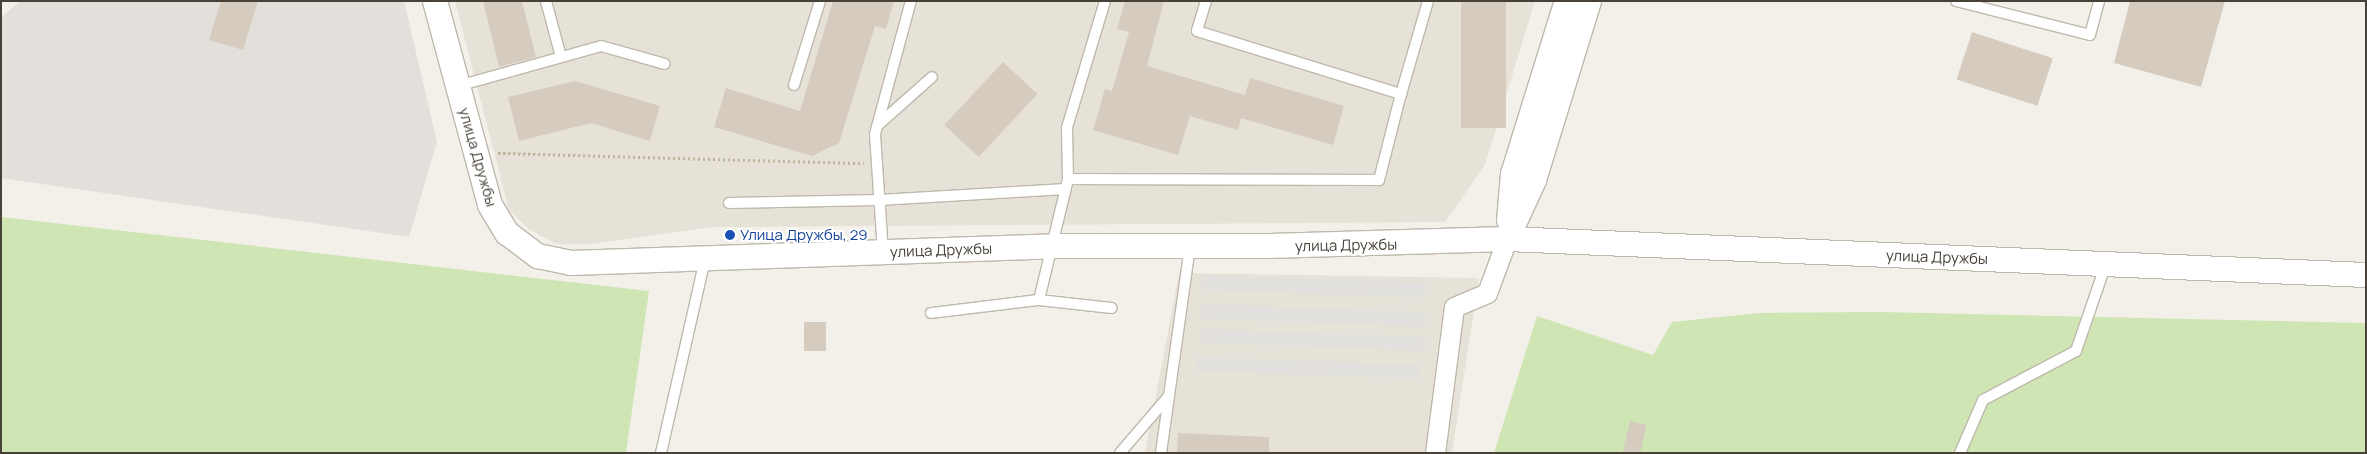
<!DOCTYPE html>
<html>
<head>
<meta charset="utf-8">
<style>
  body { margin:0 }
  #map { position:relative; width:2367px; height:454px; overflow:hidden; background:#f3f0e9; font-family:Manrope,sans-serif }
  div>[style] { position:absolute }
  [style*='--x'] { left:calc(var(--x)*1px); top:calc(var(--y)*1px); width:calc(var(--w)*1px); rotate:calc(var(--a)*1deg) }
  .residential>* { inset:0; background:#e7e2d7 }
  .industrial>* { inset:0; background:#e3dfda }
  .green>* { inset:0; background:#cfe5b4 }
  .parking>* { inset:0; background:#e2e0dd; transform-origin:0 0 }
  .building>* { inset:0; background:#d5ccbf; transform-origin:0 0 }
  .path>* { height:3px; margin-top:-1.5px; transform-origin:0; background:repeating-linear-gradient(90deg,#c0b39e 0 2.5px,transparent 0 5px) }
  .roads { filter:drop-shadow(1px 0 #bfb8ac) drop-shadow(-1px 0 #bfb8ac) drop-shadow(0 1px #bfb8ac) drop-shadow(0 -1px #bfb8ac) }
  .service>* { height:10px; margin:-5px; padding:0 5px; transform-origin:5px; border-radius:5px; background:#fff }
  .minor>* { height:19px; margin:-9.5px; padding:0 9.5px; transform-origin:9.5px; border-radius:9.5px; background:#fff }
  .tertiary>* { height:24px; margin:-12px; padding:0 12px; transform-origin:12px; border-radius:12px; background:#fff }
  .dots>* { width:14px; height:14px; translate:-50% -50%; box-sizing:border-box; border:2px solid #fff; border-radius:50% }
  span { translate:-50% -50%; white-space:nowrap; text-align:center; line-height:1.15; -webkit-text-stroke:4px #fff; paint-order:stroke }
  .street-label { font-size:15px; color:#474138 }
  .transit-label { font-size:15px; color:#164399 }
  .left { translate:0 -50%; text-align:left }
  .frame { position:absolute; inset:0; border:2px solid #474138; pointer-events:none }
</style>
</head>
<body>
<div id="map">
  <div class="residential">
    <i style="clip-path:polygon(455px 1px,1535px 1px,1485px 165px,1445px 222px,713px 227px,591px 244px,557px 244px,530px 230px,509px 210px)"></i>
    <i style="clip-path:polygon(1179px 273px,1479px 278px,1452px 453px,1145px 453px)"></i>
  </div>
  <div class="industrial">
    <i style="clip-path:polygon(20px 1px,404px 1px,437px 142px,409px 237px,1px 178px,1px 18px)"></i>
  </div>
  <div class="green">
    <i style="clip-path:polygon(1px 217px,649px 291px,626px 453px,1px 453px)"></i>
    <i style="clip-path:polygon(1880px 312px,2366px 323px,2366px 453px,1494px 453px,1537px 316px,1653px 355px,1672px 322px,1759px 313px)"></i>
  </div>
  <div class="parking">
    <i style="left:1202px;top:275px;width:224px;height:15px;rotate:2deg"></i>
    <i style="left:1201px;top:304px;width:225px;height:15px;rotate:2deg"></i>
    <i style="left:1201px;top:329px;width:225px;height:14px;rotate:2deg"></i>
    <i style="left:1196px;top:357px;width:225px;height:14px;rotate:2deg"></i>
  </div>
  <div class="building">
    <i style="clip-path:polygon(221px 1px,258px 1px,243px 50px,209px 40px)"></i>
    <i style="clip-path:polygon(483px 1px,522px 1px,536px 57px,499px 67px)"></i>
    <i style="clip-path:polygon(833px 1px,894px 1px,886px 29px,875px 26px,839px 143px,812px 156px,714px 127px,726px 88px,800px 111px)"></i>
    <i style="clip-path:polygon(1125px 1px,1164px 1px,1147px 66px,1245px 95px,1250px 78px,1344px 106px,1333px 145px,1241px 118px,1238px 130px,1190px 116px,1178px 155px,1093px 130px,1105px 89px,1112px 91px,1129px 32px,1117px 29px)"></i>
    <i style="left:1461px;top:1px;width:45px;height:127px"></i>
    <i style="clip-path:polygon(2130px 1px,2225px 1px,2201px 87px,2114px 63px)"></i>
    <i style="left:1972px;top:32px;width:85px;height:50px;rotate:18deg"></i>
    <i style="left:1003px;top:62px;width:47px;height:86px;rotate:43deg"></i>
    <i style="clip-path:polygon(575px 81px,660px 106px,650px 141px,591px 123px,519px 141px,508px 97px)"></i>
    <i style="left:804px;top:322px;width:22px;height:29px"></i>
    <i style="left:1630px;top:421px;width:17px;height:33px;rotate:13deg"></i>
    <i style="clip-path:polygon(1178px 433px,1269px 437px,1269px 453px,1177px 453px)"></i>
  </div>
  <div class="path">
    <i style="--x:498;--y:153;--w:366;--a:1.6"></i>
  </div>
  <div class="roads">
    <div class="service">
      <i style="--x:546;--y:1;--w:58;--a:75"></i>
      <i style="--x:1105;--y:1;--w:133;--a:106.7"></i>
      <i style="--x:1067;--y:128;--w:51;--a:88.9"></i>
      <i style="--x:1068;--y:179;--w:124;--a:103.5"></i>
      <i style="--x:1039;--y:300;--w:73;--a:6.3"></i>
      <i style="--x:1206;--y:1;--w:31;--a:107"></i>
      <i style="--x:1197;--y:31;--w:214;--a:17.2"></i>
      <i style="--x:1401;--y:94;--w:97;--a:-73.8"></i>
      <i style="--x:1956;--y:1;--w:138;--a:14.2"></i>
      <i style="--x:2090;--y:35;--w:35;--a:-75"></i>
      <i style="--x:794;--y:85;--w:88;--a:-72.8"></i>
      <i style="--x:458;--y:86;--w:148;--a:-15.6"></i>
      <i style="--x:601;--y:46;--w:66;--a:15.7"></i>
      <i style="--x:878;--y:125;--w:72;--a:-41.6"></i>
      <i style="--x:1068;--y:179;--w:311;--a:0.2"></i>
      <i style="--x:1379;--y:180;--w:89;--a:-75.7"></i>
      <i style="--x:729;--y:203;--w:150;--a:-1.1"></i>
      <i style="--x:879;--y:200;--w:187;--a:-3.4"></i>
      <i style="--x:883;--y:252;--w:118;--a:-93.9"></i>
      <i style="--x:875;--y:134;--w:138;--a:-74.9"></i>
      <i style="--x:931;--y:313;--w:109;--a:-6.9"></i>
      <i style="--x:661;--y:453;--w:198;--a:-77.2"></i>
      <i style="--x:1120;--y:453;--w:74;--a:-49.4"></i>
      <i style="--x:1161;--y:453;--w:208;--a:-82"></i>
      <i style="--x:1960;--y:453;--w:58;--a:-66.5"></i>
      <i style="--x:1983;--y:400;--w:105;--a:-27.8"></i>
      <i style="--x:2076;--y:351;--w:92;--a:-71"></i>
    </div>
    <div class="minor">
      <i style="--x:1435;--y:453;--w:147;--a:-82.6"></i>
      <i style="--x:1454;--y:307;--w:36;--a:-23"></i>
      <i style="--x:1487;--y:293;--w:58;--a:-69.7"></i>
    </div>
    <div class="tertiary">
      <i style="--x:435;--y:1;--w:211;--a:74.9"></i>
      <i style="--x:490;--y:205;--w:33;--a:59"></i>
      <i style="--x:507;--y:233;--w:39;--a:37"></i>
      <i style="--x:538;--y:256;--w:34;--a:12"></i>
      <i style="--x:571;--y:263;--w:483;--a:-2"></i>
      <i style="--x:1054;--y:246;--w:215;--a:0"></i>
      <i style="--x:1269;--y:246;--w:238;--a:-1.7"></i>
      <i style="--x:1507;--y:239;--w:860;--a:2.4"></i>
      <i style="--x:1509;--y:220;--w:46;--a:-85"></i>
      <i style="--x:1513;--y:174;--w:181;--a:-72.7"></i>
      <i style="--x:1507;--y:239;--w:65;--a:-65.4"></i>
      <i style="--x:1534;--y:180;--w:187;--a:-72.9"></i>
    </div>
  </div>
  <div class="dots">
    <i style="left:730px;top:235px;background:#1a4fb4"></i>
  </div>
  <div class="street-label">
    <span style="left:478px;top:157px;rotate:74deg">улица Дружбы</span>
    <span style="left:1346px;top:245px;rotate:-1deg">улица Дружбы</span>
    <span style="left:941px;top:250px;rotate:-2deg">улица Дружбы</span>
    <span style="left:1937px;top:257px;rotate:2deg">улица Дружбы</span>
  </div>
  <div class="transit-label">
    <span class="left" style="left:740px;top:235px">Улица Дружбы, 29</span>
  </div>
  <div class="frame"></div>
</div>
</body>
</html>
